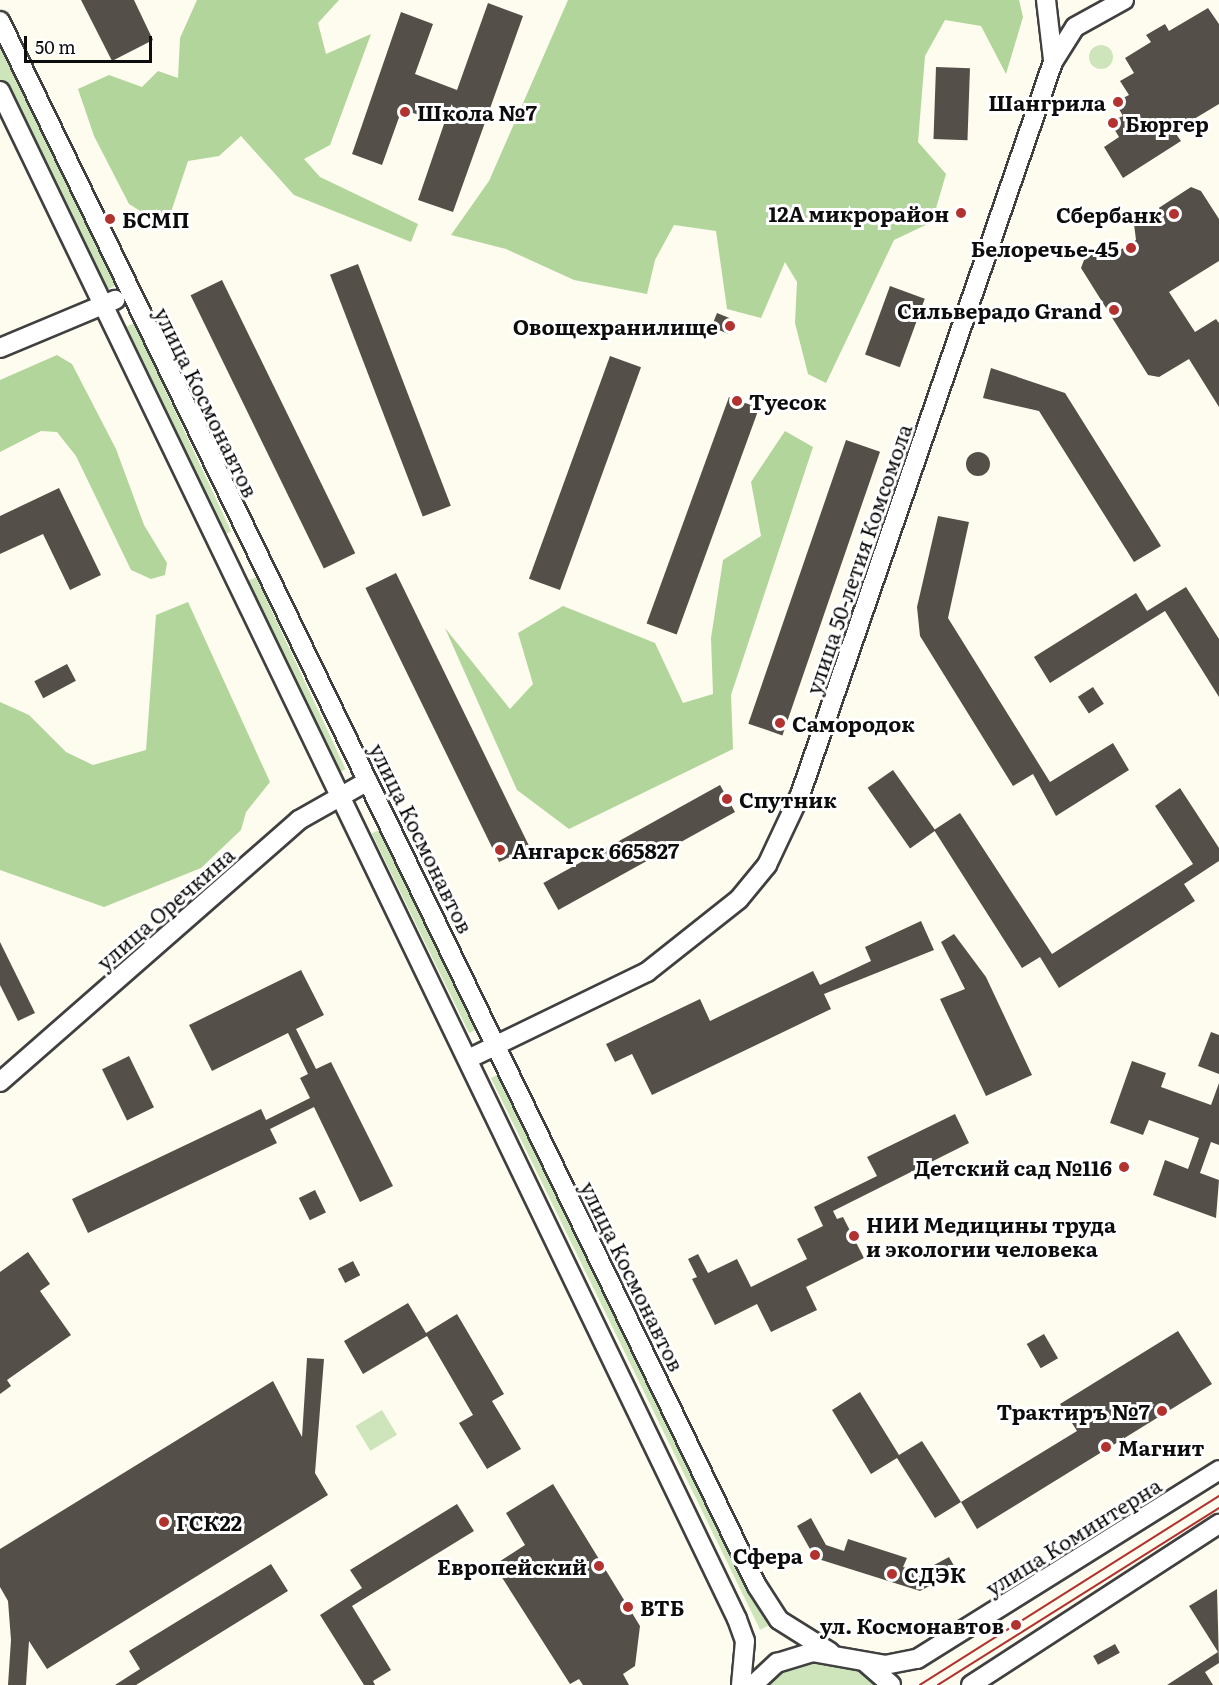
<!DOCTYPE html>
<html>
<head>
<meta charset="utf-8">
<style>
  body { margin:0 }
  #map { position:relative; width:1219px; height:1685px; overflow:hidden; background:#fefcee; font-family:Literata,serif }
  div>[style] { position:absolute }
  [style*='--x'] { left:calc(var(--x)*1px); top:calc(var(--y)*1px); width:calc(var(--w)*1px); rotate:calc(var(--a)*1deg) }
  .green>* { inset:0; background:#cee5bb; transform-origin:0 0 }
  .round { border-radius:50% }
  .forest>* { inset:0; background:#b2d59b }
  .building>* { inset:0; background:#554f4a; transform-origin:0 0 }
  .roads { filter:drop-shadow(2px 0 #404040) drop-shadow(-2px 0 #404040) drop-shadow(0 2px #404040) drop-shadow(0 -2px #404040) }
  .minor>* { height:18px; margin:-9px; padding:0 9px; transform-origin:9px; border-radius:9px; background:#fff }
  .tram>* { height:1.5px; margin:-0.75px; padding:0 0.75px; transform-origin:0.75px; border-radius:0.75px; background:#b23230 }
  .dots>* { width:16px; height:16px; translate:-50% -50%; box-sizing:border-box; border:3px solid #fff; border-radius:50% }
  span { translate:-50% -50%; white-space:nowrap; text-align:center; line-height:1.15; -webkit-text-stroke:6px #fff; paint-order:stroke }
  .poi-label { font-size:21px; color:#0d0d0d; font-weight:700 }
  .right { translate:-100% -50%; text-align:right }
  .left { translate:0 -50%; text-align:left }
  .street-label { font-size:21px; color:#0d0d0d }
  .scale { position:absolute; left:24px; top:36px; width:128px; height:27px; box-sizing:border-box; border:3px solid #0d0d0d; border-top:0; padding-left:8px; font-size:18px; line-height:21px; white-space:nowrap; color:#0d0d0d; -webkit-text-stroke:4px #fff; paint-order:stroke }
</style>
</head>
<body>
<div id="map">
  <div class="green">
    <i class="round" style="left:1089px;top:45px;width:24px;height:24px"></i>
    <i style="left:0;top:47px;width:265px;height:23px;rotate:64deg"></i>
    <i style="left:134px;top:323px;width:230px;height:8px;rotate:65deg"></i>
    <i style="left:256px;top:577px;width:212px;height:8px;rotate:65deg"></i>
    <i style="left:379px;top:830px;width:222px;height:8px;rotate:64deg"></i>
    <i style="left:499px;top:1074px;width:614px;height:9px;rotate:64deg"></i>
    <i style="left:382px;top:1410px;width:29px;height:31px;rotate:59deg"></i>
    <i style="clip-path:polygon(825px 1661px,851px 1667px,878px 1685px,766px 1685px,787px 1670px)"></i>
  </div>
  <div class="forest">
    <i style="clip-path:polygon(197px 0,339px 0,318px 23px,326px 54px,371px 34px,330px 145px,304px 159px,320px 177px,418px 224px,411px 242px,294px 195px,241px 136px,219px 156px,188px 161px,166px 227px,129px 204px,94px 136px,78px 89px,109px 75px,142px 87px,158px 71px,178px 78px,180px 38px)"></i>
    <i style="clip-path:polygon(568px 0,1019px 0,1023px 17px,1006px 74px,981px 26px,945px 20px,925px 56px,918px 142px,946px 174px,932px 222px,894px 240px,826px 383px,808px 374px,795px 323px,797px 282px,785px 262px,761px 318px,727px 309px,716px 231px,674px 225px,655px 260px,647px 294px,574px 280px,506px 249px,451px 235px,489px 181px)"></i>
    <i style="clip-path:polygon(57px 355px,72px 364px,116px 449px,144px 525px,167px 563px,165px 575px,151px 579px,131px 570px,76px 456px,57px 432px,41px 431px,0 452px,0 380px)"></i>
    <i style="clip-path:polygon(785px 431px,813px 447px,731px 695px,733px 749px,569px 829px,517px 790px,445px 628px,510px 709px,533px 684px,518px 633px,563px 606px,655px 643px,683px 703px,713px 694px,711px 638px,723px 560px,761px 536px,751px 482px)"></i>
    <i style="clip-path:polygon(188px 602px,270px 782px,246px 812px,241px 830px,201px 868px,104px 907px,0 870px,0 702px,29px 715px,66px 752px,93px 765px,146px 750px,156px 615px)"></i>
  </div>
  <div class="building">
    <i style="clip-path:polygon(81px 0,134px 0,153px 40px,112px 61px)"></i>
    <i style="clip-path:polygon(488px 3px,523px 16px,453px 212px,418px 200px,444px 124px,402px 109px,382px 165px,352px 154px,401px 12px,433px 24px,415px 74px,457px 90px)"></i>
    <i style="clip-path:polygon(1208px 8px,1219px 24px,1219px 104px,1174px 131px,1181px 141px,1123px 178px,1104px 147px,1119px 137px,1110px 122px,1123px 116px,1115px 102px,1129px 95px,1120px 81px,1134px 73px,1125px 58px,1151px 42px,1146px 35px,1165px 24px,1169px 31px)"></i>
    <i style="left:936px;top:67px;width:34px;height:72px;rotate:2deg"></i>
    <i style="clip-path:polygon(1191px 187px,1201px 191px,1219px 219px,1219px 261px,1169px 292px,1195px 332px,1216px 319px,1219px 323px,1219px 407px,1189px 359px,1159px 377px,1148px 375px,1081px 268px,1084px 260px,1103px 247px,1109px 257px,1136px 240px,1134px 224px)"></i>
    <i style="left:358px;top:264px;width:259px;height:30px;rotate:69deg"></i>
    <i style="left:222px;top:280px;width:304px;height:35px;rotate:64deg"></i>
    <i style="left:890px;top:286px;width:37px;height:73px;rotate:20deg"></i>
    <i style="left:717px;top:313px;width:18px;height:15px;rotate:22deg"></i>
    <i style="left:610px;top:356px;width:33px;height:237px;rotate:20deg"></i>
    <i style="clip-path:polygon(991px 368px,1065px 393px,1161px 546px,1134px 562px,1039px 411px,983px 398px)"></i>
    <i style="left:729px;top:397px;width:32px;height:241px;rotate:20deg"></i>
    <i style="left:846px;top:440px;width:36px;height:300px;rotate:19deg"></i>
    <i class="round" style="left:966px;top:452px;width:24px;height:24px"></i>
    <i style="clip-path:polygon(59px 488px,101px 575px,70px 590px,43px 534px,0 554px,0 516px)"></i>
    <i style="clip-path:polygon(938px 516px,969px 522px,948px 618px,1050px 782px,1113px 743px,1129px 770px,1056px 816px,1033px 774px,1013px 786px,920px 636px,917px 607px)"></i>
    <i style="left:396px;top:573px;width:305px;height:34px;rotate:64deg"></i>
    <i style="clip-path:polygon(1186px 587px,1219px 639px,1219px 697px,1165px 611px,1050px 683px,1034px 657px,1136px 593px,1147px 611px)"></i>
    <i style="left:67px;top:664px;width:19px;height:37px;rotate:62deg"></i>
    <i style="left:1093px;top:687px;width:20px;height:18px;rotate:57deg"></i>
    <i style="left:893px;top:770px;width:74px;height:31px;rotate:55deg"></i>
    <i style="left:720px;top:785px;width:31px;height:202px;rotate:61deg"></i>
    <i style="clip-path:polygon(1180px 788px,1219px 848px,1219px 861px,1184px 884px,1195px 901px,1059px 988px,1040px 957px,1022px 968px,934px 830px,960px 813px,1052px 954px,1193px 864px,1155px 806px)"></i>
    <i style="clip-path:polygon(921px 921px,934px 950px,824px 994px,831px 1009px,652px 1095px,632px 1054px,615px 1062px,606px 1044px,700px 999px,710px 1021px,813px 971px,820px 985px,871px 961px,865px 947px)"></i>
    <i style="clip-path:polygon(954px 934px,986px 977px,1032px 1075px,986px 1096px,940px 999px,965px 989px,941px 942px)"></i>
    <i style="clip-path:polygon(0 942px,35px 1013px,18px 1021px,0 985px)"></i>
    <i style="clip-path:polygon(301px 970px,324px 1015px,296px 1029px,316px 1069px,331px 1062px,393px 1186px,360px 1202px,314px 1107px,270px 1129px,277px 1143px,88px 1233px,72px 1199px,261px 1109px,266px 1120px,310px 1098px,300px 1078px,308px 1074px,288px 1033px,212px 1071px,189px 1025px)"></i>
    <i style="clip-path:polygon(1211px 1032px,1219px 1035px,1219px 1074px,1198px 1066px)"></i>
    <i style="left:129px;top:1056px;width:57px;height:30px;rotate:64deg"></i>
    <i style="clip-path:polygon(1132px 1061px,1166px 1073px,1161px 1087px,1211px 1105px,1219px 1083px,1219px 1145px,1211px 1142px,1200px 1173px,1219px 1180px,1216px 1218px,1153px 1195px,1165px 1160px,1188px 1169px,1199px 1138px,1149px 1120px,1143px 1135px,1110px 1123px)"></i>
    <i style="clip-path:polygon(955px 1114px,969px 1143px,833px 1211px,837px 1219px,843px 1217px,864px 1258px,806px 1287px,817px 1310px,771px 1332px,757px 1304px,715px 1325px,692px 1279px,697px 1277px,688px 1259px,698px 1254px,708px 1273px,737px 1259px,751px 1287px,807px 1259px,797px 1239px,823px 1226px,814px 1207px,877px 1176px,867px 1157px)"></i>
    <i style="left:315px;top:1190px;width:25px;height:18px;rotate:64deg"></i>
    <i style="clip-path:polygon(28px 1252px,50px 1284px,40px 1291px,71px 1335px,7px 1380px,11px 1386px,0 1394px,0 1272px)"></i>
    <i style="left:353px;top:1261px;width:16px;height:17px;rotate:63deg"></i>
    <i style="clip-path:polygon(408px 1303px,426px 1333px,457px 1314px,504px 1394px,492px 1401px,521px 1449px,487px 1469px,459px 1423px,473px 1415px,427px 1336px,363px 1374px,344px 1341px)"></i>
    <i style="clip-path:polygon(1178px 1331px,1212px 1384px,977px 1529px,961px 1502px,1077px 1431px,1060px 1404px)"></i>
    <i style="left:1044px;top:1334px;width:28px;height:20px;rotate:60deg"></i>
    <i style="clip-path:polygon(307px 1358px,324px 1359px,315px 1473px,328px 1495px,47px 1669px,29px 1641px,26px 1685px,8px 1685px,11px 1640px,8px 1601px,0 1587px,0 1549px,273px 1381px,302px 1437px)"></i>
    <i style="clip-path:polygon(860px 1392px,899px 1455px,922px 1441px,961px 1502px,935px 1518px,897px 1458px,871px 1474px,832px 1410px)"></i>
    <i style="clip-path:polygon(553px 1484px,640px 1626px,635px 1666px,623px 1674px,629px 1685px,583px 1685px,579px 1679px,570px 1684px,494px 1565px,525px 1545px,506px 1513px)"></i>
    <i style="clip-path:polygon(457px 1504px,474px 1531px,352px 1606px,391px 1670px,373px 1681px,375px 1685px,364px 1685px,320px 1615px,362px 1588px,350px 1570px)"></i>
    <i style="clip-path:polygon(811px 1518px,826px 1545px,844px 1551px,848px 1539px,907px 1558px,903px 1567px,921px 1572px,949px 1557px,957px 1571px,920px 1591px,815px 1558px,797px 1526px)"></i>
    <i style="clip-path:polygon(271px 1564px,288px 1591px,136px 1685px,115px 1685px,140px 1669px,129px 1651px)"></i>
    <i style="clip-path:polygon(1217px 1589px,1219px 1663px,1205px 1672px,1213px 1685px,1167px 1685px,1218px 1652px,1189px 1606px)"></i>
    <i style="left:1115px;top:1644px;width:10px;height:25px;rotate:61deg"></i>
  </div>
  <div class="roads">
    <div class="minor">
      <i style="--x:1046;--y:0;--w:60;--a:83.3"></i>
      <i style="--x:0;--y:21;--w:1738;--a:64.19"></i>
      <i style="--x:757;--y:1586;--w:40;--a:57.1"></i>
      <i style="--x:779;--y:1620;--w:60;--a:32.1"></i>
      <i style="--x:0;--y:91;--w:1696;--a:64.25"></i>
      <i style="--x:737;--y:1619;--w:23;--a:70"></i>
      <i style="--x:745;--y:1641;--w:44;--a:95.2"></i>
      <i style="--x:0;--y:348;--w:125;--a:-22.7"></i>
      <i style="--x:470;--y:1058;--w:197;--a:-25.9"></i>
      <i style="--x:647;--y:972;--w:117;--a:-38.4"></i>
      <i style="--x:739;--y:899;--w:44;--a:-50.5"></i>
      <i style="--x:767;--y:865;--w:77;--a:-64.8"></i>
      <i style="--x:800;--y:795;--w:775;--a:-70.96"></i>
      <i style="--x:1053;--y:62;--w:41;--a:-57.8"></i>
      <i style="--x:1075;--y:27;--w:56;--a:-28.9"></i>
      <i style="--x:0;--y:1082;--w:398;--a:-41.2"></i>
      <i style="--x:299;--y:820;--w:79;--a:-29.5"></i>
      <i style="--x:866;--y:1663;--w:33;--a:41"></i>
      <i style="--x:753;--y:1685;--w:33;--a:-43"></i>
      <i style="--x:777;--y:1663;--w:37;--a:-17"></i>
      <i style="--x:812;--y:1652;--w:74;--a:10.1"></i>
      <i style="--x:885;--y:1665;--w:33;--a:-11"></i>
      <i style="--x:917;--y:1659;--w:356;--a:-32"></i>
      <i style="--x:971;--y:1685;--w:296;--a:-33"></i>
    </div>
  </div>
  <div class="tram">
    <i style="--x:920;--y:1685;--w:354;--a:-32.3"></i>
    <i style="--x:938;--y:1685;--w:332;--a:-32.2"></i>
  </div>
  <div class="dots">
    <i style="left:1118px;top:102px;background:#b23230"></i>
    <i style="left:405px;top:112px;background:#b23230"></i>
    <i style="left:1113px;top:123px;background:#b23230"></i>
    <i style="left:961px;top:213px;background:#b23230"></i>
    <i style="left:1174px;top:214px;background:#b23230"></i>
    <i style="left:110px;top:219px;background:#b23230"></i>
    <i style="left:1131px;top:248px;background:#b23230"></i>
    <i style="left:1114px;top:310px;background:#b23230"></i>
    <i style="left:730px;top:326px;background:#b23230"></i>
    <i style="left:737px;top:401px;background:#b23230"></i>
    <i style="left:780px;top:723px;background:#b23230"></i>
    <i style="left:727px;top:799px;background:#b23230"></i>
    <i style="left:500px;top:850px;background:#b23230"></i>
    <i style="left:1124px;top:1167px;background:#b23230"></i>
    <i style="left:854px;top:1236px;background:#b23230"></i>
    <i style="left:1162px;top:1411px;background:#b23230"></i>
    <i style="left:1106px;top:1447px;background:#b23230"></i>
    <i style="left:164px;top:1522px;background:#b23230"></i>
    <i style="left:815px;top:1555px;background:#b23230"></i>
    <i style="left:599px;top:1566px;background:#b23230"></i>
    <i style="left:892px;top:1574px;background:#b23230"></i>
    <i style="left:628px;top:1607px;background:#b23230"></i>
    <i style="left:1016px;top:1625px;background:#b23230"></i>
  </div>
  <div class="poi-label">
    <span class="right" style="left:1106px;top:102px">Шангрила</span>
    <span class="left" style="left:417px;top:112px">Школа №7</span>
    <span class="left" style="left:1125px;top:123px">Бюргер</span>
    <span class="right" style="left:949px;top:213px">12А микрорайон</span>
    <span class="right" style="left:1162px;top:214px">Сбербанк</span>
    <span class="left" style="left:122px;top:219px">БСМП</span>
    <span class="right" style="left:1119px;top:248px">Белоречье-45</span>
    <span class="right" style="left:1102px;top:310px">Сильверадо Grand</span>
    <span class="right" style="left:718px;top:326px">Овощехранилище</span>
    <span class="left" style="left:749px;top:401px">Туесок</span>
    <span class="left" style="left:792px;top:723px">Самородок</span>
    <span class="left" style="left:739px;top:799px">Спутник</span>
    <span class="left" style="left:512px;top:850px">Ангарск 665827</span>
    <span class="right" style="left:1112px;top:1167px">Детский сад №116</span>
    <span class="left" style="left:866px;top:1236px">НИИ Медицины труда<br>и экологии человека</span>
    <span class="right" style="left:1150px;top:1411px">Трактиръ №7</span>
    <span class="left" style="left:1118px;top:1447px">Магнит</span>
    <span class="left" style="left:176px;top:1522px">ГСК22</span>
    <span class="right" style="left:803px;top:1555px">Сфера</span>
    <span class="right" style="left:587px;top:1566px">Европейский</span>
    <span class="left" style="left:904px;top:1574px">СДЭК</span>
    <span class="left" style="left:640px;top:1607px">ВТБ</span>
    <span class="right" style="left:1004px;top:1625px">ул. Космонавтов</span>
  </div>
  <div class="street-label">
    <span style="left:207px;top:402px;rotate:64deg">улица Космонавтов</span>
    <span style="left:858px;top:559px;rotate:-71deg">улица 50-летия Комсомола</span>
    <span style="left:422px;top:838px;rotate:64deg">улица Космонавтов</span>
    <span style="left:165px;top:908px;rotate:-41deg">улица Оречкина</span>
    <span style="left:633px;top:1276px;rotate:64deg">улица Космонавтов</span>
    <span style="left:1073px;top:1536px;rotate:-32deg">улица Коминтерна</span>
  </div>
  <div class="scale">50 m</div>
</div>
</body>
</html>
